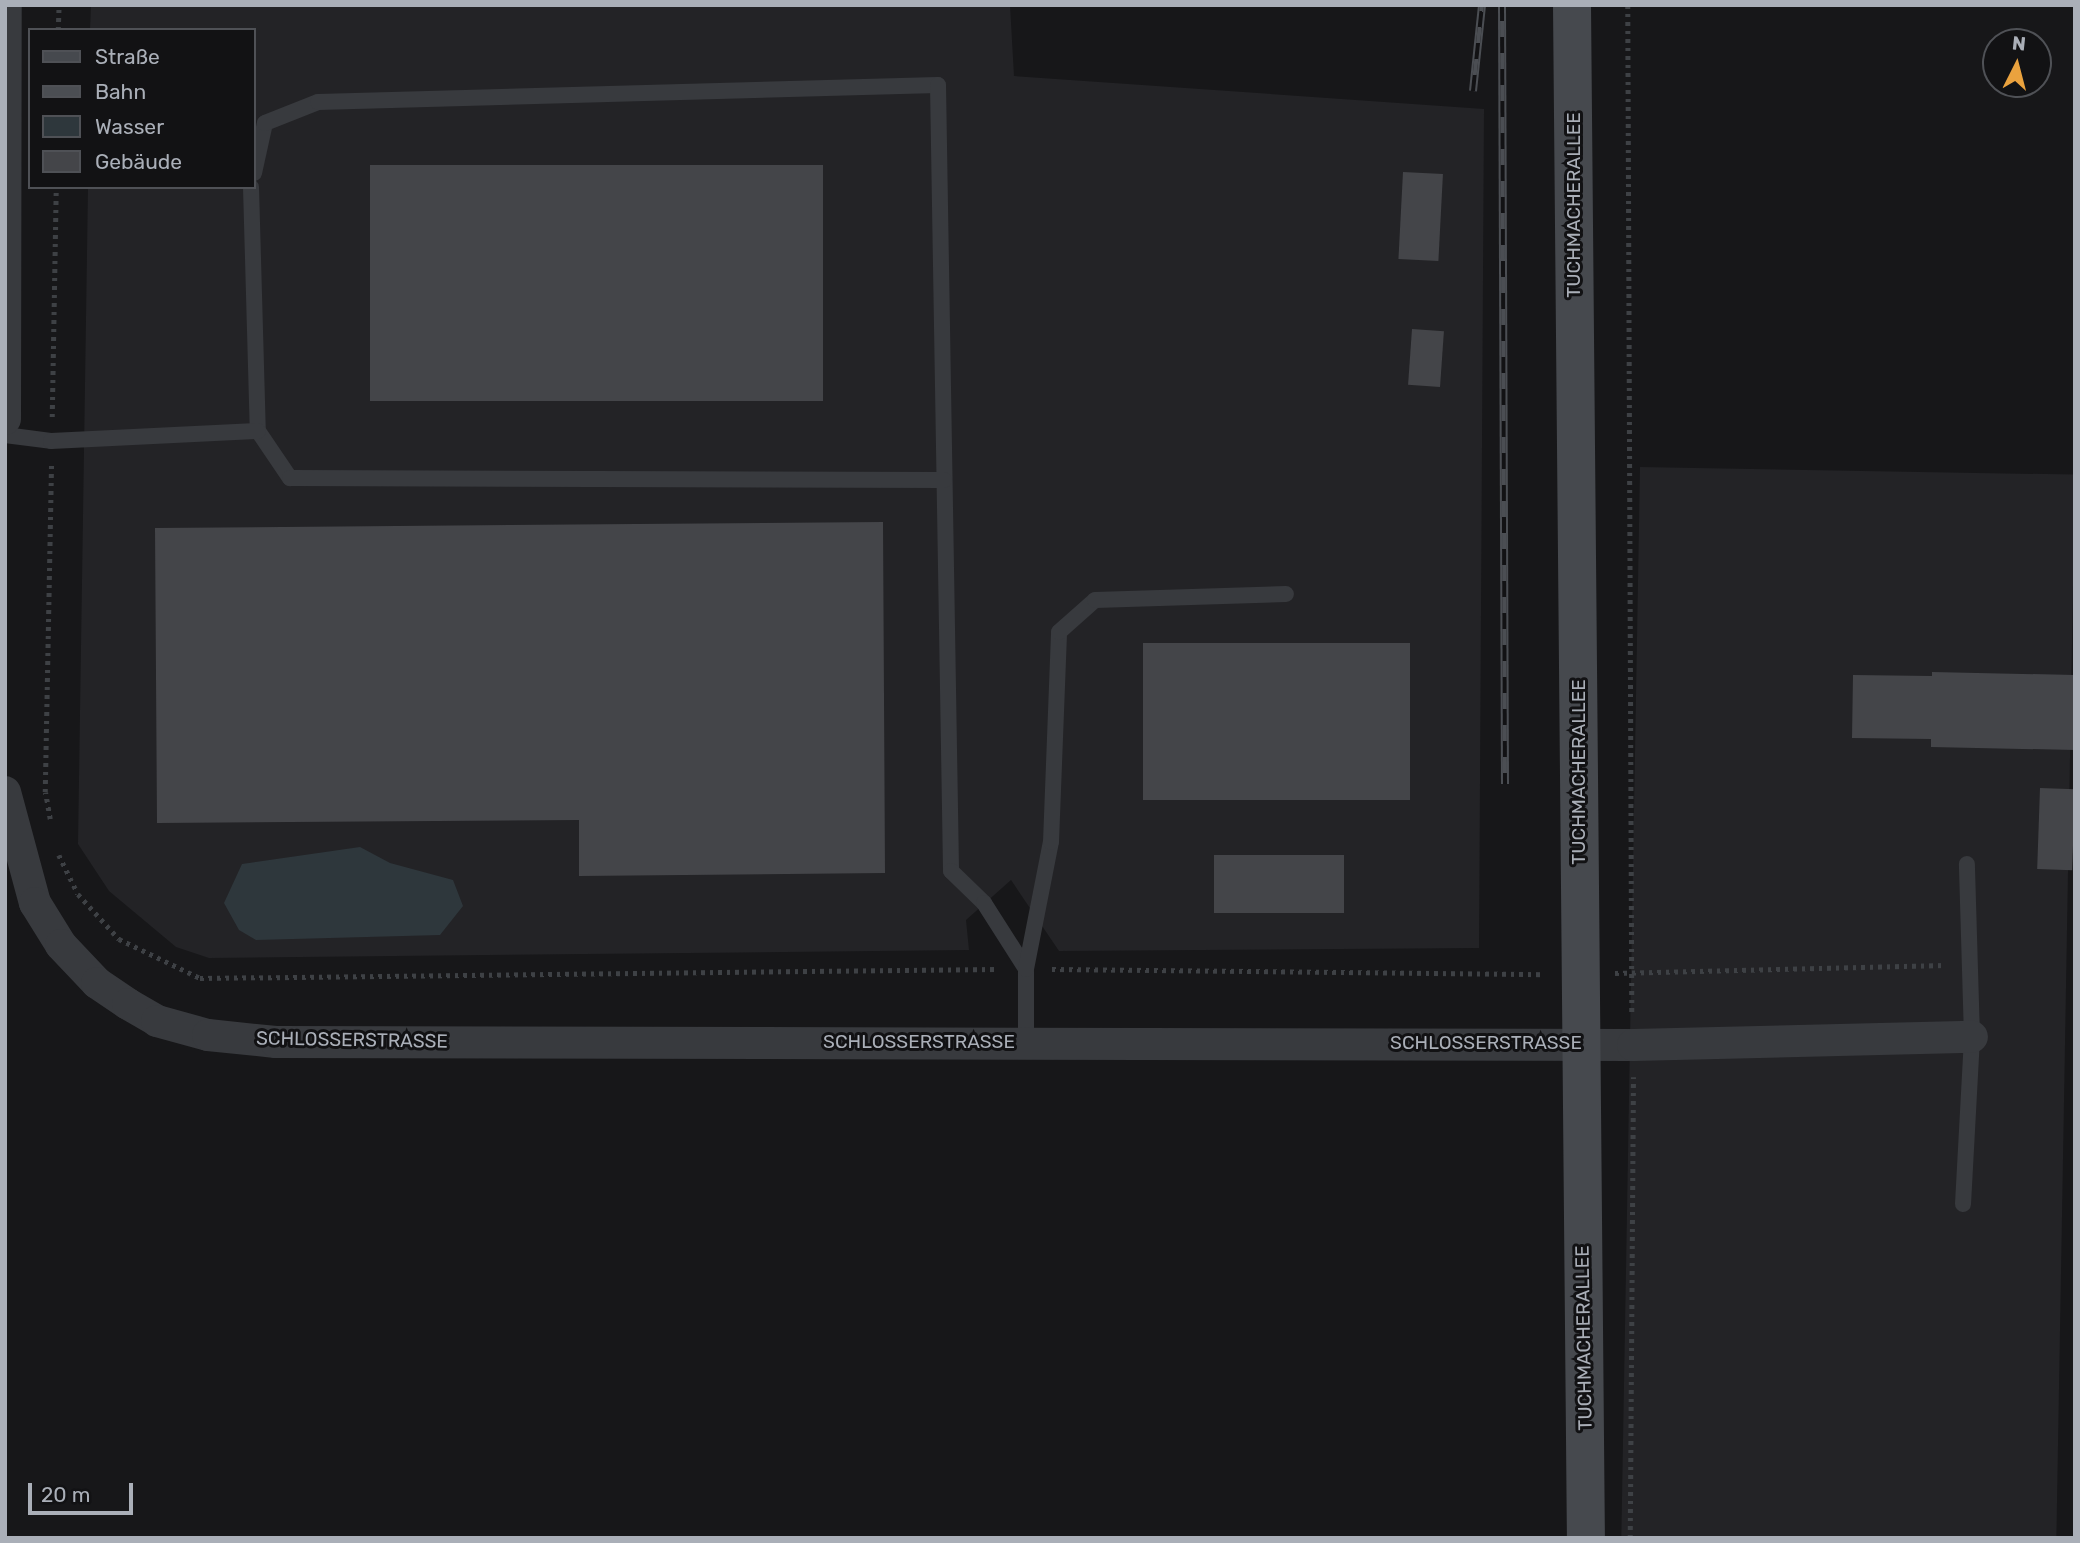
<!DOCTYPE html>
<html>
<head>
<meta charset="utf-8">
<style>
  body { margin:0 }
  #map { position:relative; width:2080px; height:1543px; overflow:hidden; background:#171719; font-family:Rubik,sans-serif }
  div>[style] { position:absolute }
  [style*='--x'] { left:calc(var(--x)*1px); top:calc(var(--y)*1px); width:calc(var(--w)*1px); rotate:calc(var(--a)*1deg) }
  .built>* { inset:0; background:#232326; transform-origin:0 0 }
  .water>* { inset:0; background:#2e373c }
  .building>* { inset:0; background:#444549; transform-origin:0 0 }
  .path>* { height:4.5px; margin-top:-2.25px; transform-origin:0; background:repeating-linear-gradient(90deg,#3e4145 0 3.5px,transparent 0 8.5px) }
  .lane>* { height:16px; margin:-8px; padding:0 8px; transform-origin:8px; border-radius:8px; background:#383a3e }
  .street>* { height:32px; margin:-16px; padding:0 16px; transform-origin:16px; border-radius:16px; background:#383a3e }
  .secondary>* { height:38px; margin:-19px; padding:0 19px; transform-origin:19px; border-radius:19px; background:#46494e }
  .rail>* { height:8px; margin-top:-4px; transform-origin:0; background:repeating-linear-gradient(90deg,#121214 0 16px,#4b4e53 0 32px); box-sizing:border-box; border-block:2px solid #4b4e53 }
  span { translate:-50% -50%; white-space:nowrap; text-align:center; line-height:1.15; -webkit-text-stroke:6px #121214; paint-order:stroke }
  .street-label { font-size:19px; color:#aaafb8 }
  .frame { position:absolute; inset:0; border:7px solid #aaafb8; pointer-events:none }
  .legend { position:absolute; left:28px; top:28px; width:228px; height:161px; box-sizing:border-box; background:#121214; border:2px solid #4f5156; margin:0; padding:9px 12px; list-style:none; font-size:21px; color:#aaafb8 }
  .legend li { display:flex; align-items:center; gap:14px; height:35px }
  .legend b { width:35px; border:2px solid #4f5156 }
  .north { position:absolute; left:1982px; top:28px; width:70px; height:70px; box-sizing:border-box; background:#121214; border:2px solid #4f5156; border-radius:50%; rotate:6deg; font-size:19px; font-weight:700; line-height:28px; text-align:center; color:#aaafb8 }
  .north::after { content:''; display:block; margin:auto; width:24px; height:32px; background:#eaa23e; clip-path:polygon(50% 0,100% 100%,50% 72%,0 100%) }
  .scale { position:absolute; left:28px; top:1483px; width:105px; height:32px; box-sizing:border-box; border:4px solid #aaafb8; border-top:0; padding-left:9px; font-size:21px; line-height:24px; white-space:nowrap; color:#aaafb8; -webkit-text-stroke:5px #121214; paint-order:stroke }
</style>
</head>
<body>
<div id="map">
  <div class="built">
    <i style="clip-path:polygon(91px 5px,1010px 5px,1014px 76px,1484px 109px,1479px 948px,1059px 951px,1011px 880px,966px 920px,969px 950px,209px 958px,176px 947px,109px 891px,78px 844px,88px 187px,254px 187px,254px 30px,90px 30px)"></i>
    <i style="left:1640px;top:467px;width:435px;height:1071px;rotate:1deg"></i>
  </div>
  <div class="water">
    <i style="clip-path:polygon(360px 847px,390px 863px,453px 880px,463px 906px,440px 935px,256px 940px,239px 930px,224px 903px,242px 864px)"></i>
  </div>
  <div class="building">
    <i style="left:823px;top:165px;width:236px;height:453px;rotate:90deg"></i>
    <i style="left:1403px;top:172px;width:40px;height:87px;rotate:3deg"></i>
    <i style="left:1412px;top:329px;width:32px;height:56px;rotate:4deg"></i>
    <i style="clip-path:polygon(883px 522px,885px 873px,579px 876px,579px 820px,157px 823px,155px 528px)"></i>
    <i style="left:1143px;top:643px;width:267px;height:157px"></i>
    <i style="clip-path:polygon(1932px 672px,2075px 675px,2075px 750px,1931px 747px,1931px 739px,1852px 738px,1853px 675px,1932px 676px)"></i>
    <i style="left:2040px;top:788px;width:35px;height:81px;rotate:2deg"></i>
    <i style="left:1214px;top:855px;width:130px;height:58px"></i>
  </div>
  <div class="path">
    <i style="--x:1628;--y:5;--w:1007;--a:89.77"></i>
    <i style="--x:58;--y:30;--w:25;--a:-88"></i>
    <i style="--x:52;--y:417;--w:230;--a:-89"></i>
    <i style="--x:50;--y:819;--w:27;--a:-100"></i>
    <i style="--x:45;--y:792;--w:327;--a:-88.9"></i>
    <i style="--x:59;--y:855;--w:43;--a:64"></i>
    <i style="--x:78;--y:894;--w:61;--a:47.7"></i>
    <i style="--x:119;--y:939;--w:90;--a:25.7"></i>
    <i style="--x:200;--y:978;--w:798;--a:-0.65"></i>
    <i style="--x:1052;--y:969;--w:492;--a:0.6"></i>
    <i style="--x:1615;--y:973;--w:331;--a:-1.4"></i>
    <i style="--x:1630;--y:1538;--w:461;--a:-89.6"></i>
  </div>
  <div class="lane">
    <i style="--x:254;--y:173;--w:51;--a:-77.6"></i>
    <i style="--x:265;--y:123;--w:57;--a:-21.6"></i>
    <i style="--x:318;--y:102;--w:620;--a:-1.57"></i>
    <i style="--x:938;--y:85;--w:786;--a:89.05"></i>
    <i style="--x:951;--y:871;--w:46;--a:44.1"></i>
    <i style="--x:984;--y:903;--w:78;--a:57.5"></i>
    <i style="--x:251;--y:187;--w:244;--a:88.4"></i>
    <i style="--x:258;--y:431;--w:57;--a:55.8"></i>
    <i style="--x:290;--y:478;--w:654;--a:0.18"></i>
    <i style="--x:5;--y:435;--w:46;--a:7.4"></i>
    <i style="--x:51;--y:441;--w:207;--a:-2.8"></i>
    <i style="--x:1026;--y:1042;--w:73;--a:-90"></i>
    <i style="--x:1026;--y:969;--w:129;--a:-78.9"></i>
    <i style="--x:1051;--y:842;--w:210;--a:-87.8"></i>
    <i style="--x:1059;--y:632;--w:48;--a:-41.6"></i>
    <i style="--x:1095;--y:600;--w:191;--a:-1.8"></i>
    <i style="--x:1963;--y:1204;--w:167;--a:-86.9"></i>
    <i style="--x:1972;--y:1037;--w:173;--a:-91.7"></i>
  </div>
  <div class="street">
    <i style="--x:5;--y:419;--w:414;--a:-89.9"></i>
    <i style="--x:5;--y:792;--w:115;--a:74.9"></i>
    <i style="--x:35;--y:903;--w:49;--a:58.2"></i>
    <i style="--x:61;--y:945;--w:52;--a:46.5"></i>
    <i style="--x:97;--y:983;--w:37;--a:34"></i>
    <i style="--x:128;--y:1004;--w:34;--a:30"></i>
    <i style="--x:157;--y:1021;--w:53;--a:15.4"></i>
    <i style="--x:208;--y:1035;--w:68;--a:5.9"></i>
    <i style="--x:276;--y:1042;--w:1357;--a:0.13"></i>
    <i style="--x:1633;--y:1045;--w:339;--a:-1.4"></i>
  </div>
  <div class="secondary">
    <i style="--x:1572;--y:5;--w:1533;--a:89.48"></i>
  </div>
  <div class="rail">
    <i style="--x:1502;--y:5;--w:779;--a:89.78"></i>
    <i style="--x:1473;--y:91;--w:86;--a:-84"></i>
  </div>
  <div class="street-label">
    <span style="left:1574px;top:205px;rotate:-90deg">TUCHMACHERALLEE</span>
    <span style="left:1579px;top:772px;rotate:-90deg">TUCHMACHERALLEE</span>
    <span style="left:352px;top:1040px;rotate:1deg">SCHLOSSERSTRASSE</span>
    <span style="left:919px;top:1042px">SCHLOSSERSTRASSE</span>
    <span style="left:1486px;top:1043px">SCHLOSSERSTRASSE</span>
    <span style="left:1584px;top:1338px;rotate:-91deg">TUCHMACHERALLEE</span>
  </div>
  <div class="frame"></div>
  <ul class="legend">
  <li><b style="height:9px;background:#46494e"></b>Straße</li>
  <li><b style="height:9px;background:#4b4e53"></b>Bahn</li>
  <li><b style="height:19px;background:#2e373c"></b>Wasser</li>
  <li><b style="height:19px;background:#444549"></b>Gebäude</li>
  </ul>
  <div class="north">N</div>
  <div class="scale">20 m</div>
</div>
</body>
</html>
